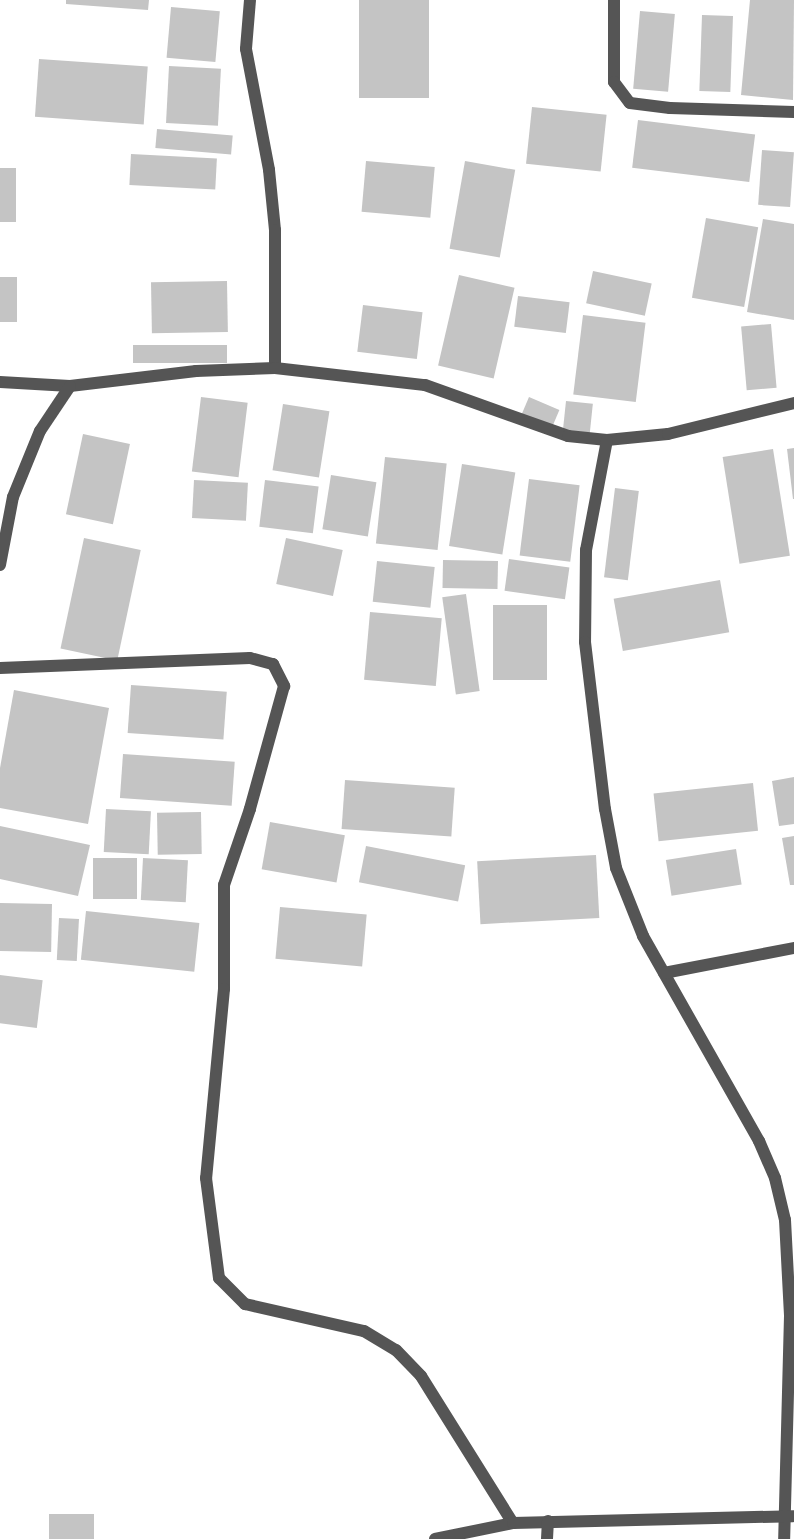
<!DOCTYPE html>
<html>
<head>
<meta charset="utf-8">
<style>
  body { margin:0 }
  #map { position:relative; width:794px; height:1539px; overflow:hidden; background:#fff; font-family:Figtree,sans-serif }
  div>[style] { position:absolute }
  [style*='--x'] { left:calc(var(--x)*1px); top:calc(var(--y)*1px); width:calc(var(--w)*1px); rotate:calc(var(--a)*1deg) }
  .building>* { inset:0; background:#c4c4c4; transform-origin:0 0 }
  .street>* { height:12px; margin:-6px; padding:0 6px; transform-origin:6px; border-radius:6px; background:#555 }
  span { translate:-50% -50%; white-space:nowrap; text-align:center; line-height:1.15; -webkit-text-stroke:5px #fff; paint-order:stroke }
</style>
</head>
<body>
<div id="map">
  <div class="building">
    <i style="clip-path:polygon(66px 0,149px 0,148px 10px,66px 4px)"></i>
    <i style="left:359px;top:0;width:70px;height:98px"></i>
    <i style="clip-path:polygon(750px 0,794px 0,793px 100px,741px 95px)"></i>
    <i style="left:171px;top:7px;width:49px;height:51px;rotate:5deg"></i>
    <i style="left:640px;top:11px;width:35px;height:78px;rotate:5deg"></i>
    <i style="left:702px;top:15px;width:31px;height:76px;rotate:2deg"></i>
    <i style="left:39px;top:59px;width:109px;height:58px;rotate:4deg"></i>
    <i style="left:169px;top:66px;width:52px;height:57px;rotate:3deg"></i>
    <i style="left:532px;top:107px;width:75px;height:57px;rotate:6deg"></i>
    <i style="left:638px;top:120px;width:118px;height:48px;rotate:7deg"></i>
    <i style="left:157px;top:129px;width:76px;height:19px;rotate:5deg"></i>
    <i style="left:762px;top:150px;width:32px;height:55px;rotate:4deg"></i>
    <i style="left:131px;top:154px;width:86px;height:31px;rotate:3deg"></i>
    <i style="left:366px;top:161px;width:69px;height:51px;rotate:5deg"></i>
    <i style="left:465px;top:161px;width:51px;height:89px;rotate:10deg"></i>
    <i style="left:0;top:168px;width:16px;height:54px"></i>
    <i style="left:706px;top:218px;width:53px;height:81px;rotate:10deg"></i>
    <i style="clip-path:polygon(763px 219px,794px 224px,794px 320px,747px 312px)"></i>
    <i style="left:593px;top:271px;width:60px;height:33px;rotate:12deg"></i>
    <i style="left:459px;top:275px;width:57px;height:93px;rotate:13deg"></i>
    <i style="left:0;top:277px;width:17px;height:45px"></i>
    <i style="left:227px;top:281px;width:51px;height:76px;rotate:89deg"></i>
    <i style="left:518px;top:296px;width:52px;height:31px;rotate:7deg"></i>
    <i style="left:363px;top:305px;width:60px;height:47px;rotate:7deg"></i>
    <i style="left:583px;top:315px;width:63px;height:80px;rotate:7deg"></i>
    <i style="left:771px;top:324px;width:64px;height:30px;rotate:85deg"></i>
    <i style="left:227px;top:345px;width:18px;height:94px;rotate:90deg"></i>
    <i style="left:201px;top:397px;width:47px;height:75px;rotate:7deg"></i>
    <i style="left:529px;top:397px;width:33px;height:19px;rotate:23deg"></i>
    <i style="left:566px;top:401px;width:27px;height:31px;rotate:6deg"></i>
    <i style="left:283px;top:404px;width:47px;height:67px;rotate:9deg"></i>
    <i style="left:83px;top:434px;width:48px;height:82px;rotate:12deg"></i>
    <i style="clip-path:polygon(794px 448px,794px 499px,793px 499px,787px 449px)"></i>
    <i style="left:773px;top:449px;width:108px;height:51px;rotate:81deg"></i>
    <i style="left:385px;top:457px;width:62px;height:87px;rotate:6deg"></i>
    <i style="left:462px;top:464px;width:54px;height:83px;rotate:9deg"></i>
    <i style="left:331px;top:475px;width:46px;height:55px;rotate:9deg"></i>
    <i style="left:529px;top:479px;width:51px;height:77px;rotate:7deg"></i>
    <i style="left:194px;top:480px;width:54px;height:38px;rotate:3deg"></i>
    <i style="left:265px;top:480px;width:54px;height:47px;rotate:7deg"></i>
    <i style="left:615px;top:488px;width:24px;height:90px;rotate:7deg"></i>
    <i style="left:84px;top:538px;width:58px;height:113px;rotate:12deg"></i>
    <i style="left:286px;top:538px;width:58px;height:47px;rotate:12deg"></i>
    <i style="left:509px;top:559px;width:61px;height:32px;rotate:8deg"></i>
    <i style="left:443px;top:560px;width:55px;height:28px;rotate:1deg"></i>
    <i style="left:377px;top:561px;width:58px;height:41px;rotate:6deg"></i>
    <i style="left:720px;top:580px;width:53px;height:108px;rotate:80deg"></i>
    <i style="left:466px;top:594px;width:98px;height:24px;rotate:82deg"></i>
    <i style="left:493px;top:605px;width:54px;height:75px"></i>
    <i style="left:370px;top:612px;width:72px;height:68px;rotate:5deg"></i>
    <i style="left:131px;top:685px;width:96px;height:48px;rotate:4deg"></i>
    <i style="clip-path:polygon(14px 690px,109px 708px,88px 824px,0 808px,0 768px)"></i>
    <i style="left:123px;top:754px;width:112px;height:44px;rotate:4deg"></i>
    <i style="clip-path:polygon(794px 777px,794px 824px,779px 826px,772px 781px)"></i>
    <i style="left:345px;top:780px;width:110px;height:49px;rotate:4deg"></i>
    <i style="left:753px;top:783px;width:48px;height:100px;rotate:84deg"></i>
    <i style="left:106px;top:809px;width:45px;height:43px;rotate:3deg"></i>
    <i style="left:201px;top:812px;width:42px;height:44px;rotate:89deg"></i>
    <i style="left:270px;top:822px;width:76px;height:48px;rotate:10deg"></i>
    <i style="clip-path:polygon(0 826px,90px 845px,78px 896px,0 879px)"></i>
    <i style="clip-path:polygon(794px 836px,794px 885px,790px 885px,782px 838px)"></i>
    <i style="left:366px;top:846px;width:101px;height:37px;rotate:11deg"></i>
    <i style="left:736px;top:849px;width:36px;height:71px;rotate:81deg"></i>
    <i style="left:596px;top:855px;width:63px;height:119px;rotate:87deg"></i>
    <i style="left:93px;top:858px;width:44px;height:41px"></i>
    <i style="left:143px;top:858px;width:45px;height:42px;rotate:3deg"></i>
    <i style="left:0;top:903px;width:52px;height:48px;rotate:1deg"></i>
    <i style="left:280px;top:907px;width:87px;height:52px;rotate:5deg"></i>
    <i style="left:86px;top:911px;width:114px;height:49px;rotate:6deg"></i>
    <i style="left:59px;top:918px;width:20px;height:42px;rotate:3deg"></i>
    <i style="left:0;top:975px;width:43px;height:48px;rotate:7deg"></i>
    <i style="left:49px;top:1514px;width:45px;height:25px"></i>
  </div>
  <div class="street">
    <i style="--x:250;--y:0;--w:49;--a:94.7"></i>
    <i style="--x:246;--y:49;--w:123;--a:79.2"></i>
    <i style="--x:269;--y:170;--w:60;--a:84.3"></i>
    <i style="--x:275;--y:230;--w:138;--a:90"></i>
    <i style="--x:614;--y:0;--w:82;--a:90"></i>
    <i style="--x:614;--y:82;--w:26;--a:53"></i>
    <i style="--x:630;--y:103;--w:40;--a:7.1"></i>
    <i style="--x:670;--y:108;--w:124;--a:1.8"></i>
    <i style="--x:0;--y:382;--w:70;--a:3.3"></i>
    <i style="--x:70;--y:386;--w:127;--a:-6.8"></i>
    <i style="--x:196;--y:371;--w:79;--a:-2.2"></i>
    <i style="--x:275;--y:368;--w:151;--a:6.5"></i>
    <i style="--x:425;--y:385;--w:152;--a:19.6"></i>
    <i style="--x:568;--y:436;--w:39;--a:6"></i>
    <i style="--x:607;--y:440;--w:61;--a:-5.6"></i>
    <i style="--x:668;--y:434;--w:130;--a:-13.8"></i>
    <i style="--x:607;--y:440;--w:112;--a:100.8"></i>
    <i style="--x:586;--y:550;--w:92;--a:90.6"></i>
    <i style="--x:585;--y:642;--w:168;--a:83.2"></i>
    <i style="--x:605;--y:809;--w:60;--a:79.4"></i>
    <i style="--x:616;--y:868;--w:73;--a:68.3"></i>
    <i style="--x:643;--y:936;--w:236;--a:60.5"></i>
    <i style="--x:759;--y:1141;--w:40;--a:66.6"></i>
    <i style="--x:775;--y:1178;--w:43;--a:76.6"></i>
    <i style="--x:785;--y:1220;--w:96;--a:87"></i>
    <i style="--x:790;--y:1316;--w:223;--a:91.5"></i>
    <i style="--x:0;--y:565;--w:69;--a:-79.2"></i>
    <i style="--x:13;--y:497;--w:71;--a:-67.8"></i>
    <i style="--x:40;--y:431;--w:54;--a:-56.3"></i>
    <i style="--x:0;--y:668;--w:250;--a:-2.3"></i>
    <i style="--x:250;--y:658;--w:24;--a:15"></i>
    <i style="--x:273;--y:664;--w:25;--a:63"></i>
    <i style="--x:284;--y:686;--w:128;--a:105.5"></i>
    <i style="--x:250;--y:809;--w:80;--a:108.9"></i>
    <i style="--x:224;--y:885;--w:104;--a:90"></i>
    <i style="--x:224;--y:989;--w:190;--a:95.4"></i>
    <i style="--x:206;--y:1178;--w:101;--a:82.6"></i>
    <i style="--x:219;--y:1278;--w:37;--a:45"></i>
    <i style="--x:245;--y:1304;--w:122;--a:12.8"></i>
    <i style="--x:364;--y:1331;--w:37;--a:31"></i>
    <i style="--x:396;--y:1350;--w:36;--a:46"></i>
    <i style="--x:421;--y:1376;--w:173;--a:58"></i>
    <i style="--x:664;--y:973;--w:132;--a:-10.9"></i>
    <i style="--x:435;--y:1539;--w:80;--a:-11.6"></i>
    <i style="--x:513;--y:1523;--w:280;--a:-1.4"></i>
    <i style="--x:547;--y:1539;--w:18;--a:-87"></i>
  </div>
</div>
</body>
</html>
